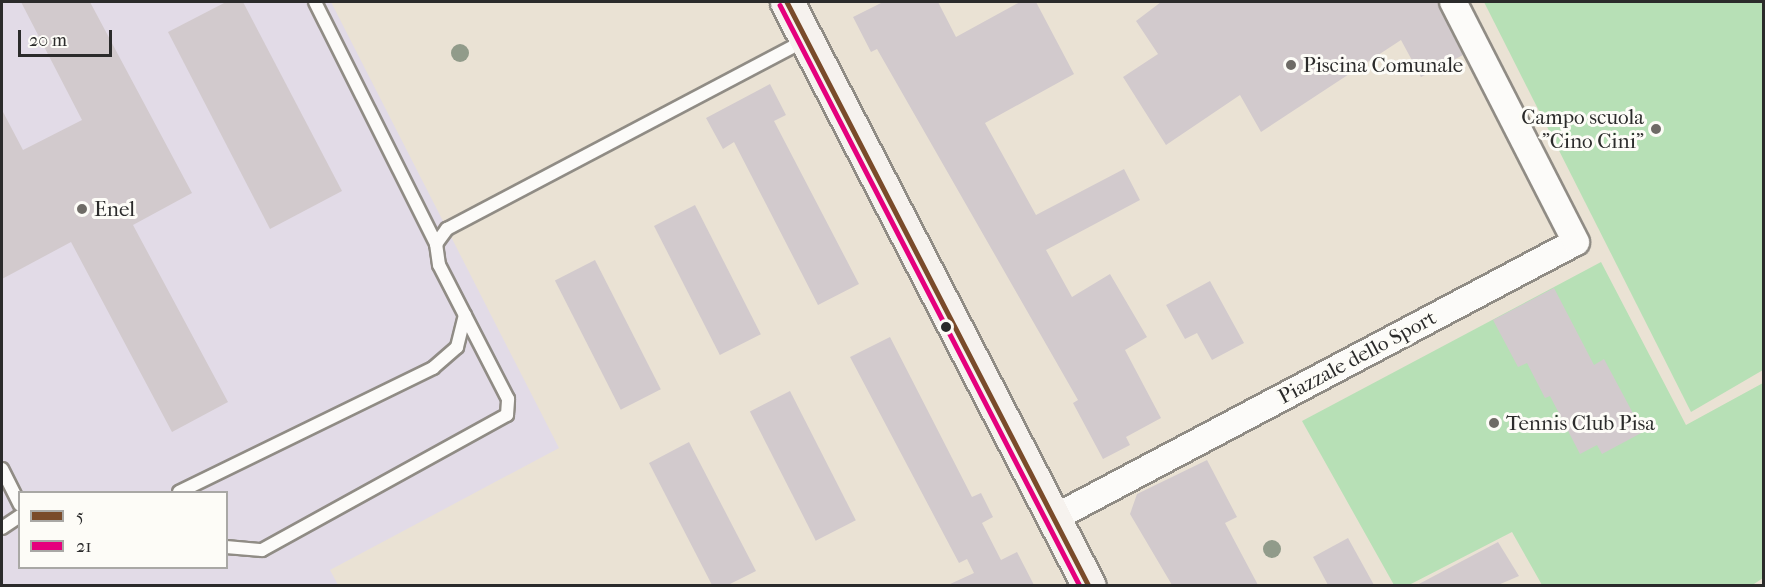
<!DOCTYPE html>
<html>
<head>
<meta charset="utf-8">
<style>
  body { margin:0 }
  #map { position:relative; width:1765px; height:587px; overflow:hidden; background:#eae2d4; font-family:"IM FELL French Canon",serif }
  div>[style] { position:absolute }
  [style*='--x'] { left:calc(var(--x)*1px); top:calc(var(--y)*1px); width:calc(var(--w)*1px); rotate:calc(var(--a)*1deg) }
  .built>* { inset:0; background:#e2dbe7 }
  .green>* { inset:0; background:#b7e0b6 }
  .building>* { inset:0; background:#d2cacd; transform-origin:0 0 }
  .roads { filter:drop-shadow(2px 0 #908c85) drop-shadow(-2px 0 #908c85) drop-shadow(0 2px #908c85) drop-shadow(0 -2px #908c85) }
  .lane>* { height:12px; margin:-6px; padding:0 6px; transform-origin:6px; border-radius:6px; background:#fcfbf9 }
  .street>* { height:26px; margin:-13px; padding:0 13px; transform-origin:13px; border-radius:13px; background:#fcfbf9 }
  .secondary>* { height:33px; margin:-16.5px; padding:0 16.5px; transform-origin:16.5px; border-radius:16.5px; background:#f6f2ee }
  .bus-1>* { height:4.5px; margin:-2.25px; padding:0 2.25px; transform-origin:2.25px; border-radius:2.25px; background:#7a4b2a }
  .bus-2>* { height:4.5px; margin:-2.25px; padding:0 2.25px; transform-origin:2.25px; border-radius:2.25px; background:#e5007d }
  .trees>* { width:18px; height:18px; margin:-9px; border-radius:50%; background:#919b8a }
  .dots>* { width:16px; height:16px; translate:-50% -50%; box-sizing:border-box; border:3px solid #fdfcf7; border-radius:50% }
  span { translate:-50% -50%; white-space:nowrap; text-align:center; line-height:1.15; -webkit-text-stroke:6px #fdfcf7; paint-order:stroke }
  .poi-label { font-size:21px; color:#2b2b2b }
  .left { translate:0 -50%; text-align:left }
  .right { translate:-100% -50%; text-align:right }
  .street-label { font-size:21px; color:#2b2b2b }
  .frame { position:absolute; inset:0; border:3px solid #2b2b2b; pointer-events:none }
  .legend { position:absolute; left:18px; top:491px; width:210px; height:78px; box-sizing:border-box; background:#fdfcf7; border:2px solid #a9a8a5; margin:0; padding:8px 10px; list-style:none; font-size:18px; color:#2b2b2b }
  .legend li { display:flex; align-items:center; gap:12px; height:30px }
  .legend b { width:30px; border:2px solid #a9a8a5 }
  .scale { position:absolute; left:18px; top:30px; width:94px; height:27px; box-sizing:border-box; border:3px solid #2b2b2b; border-top:0; padding-left:8px; font-size:18px; line-height:21px; white-space:nowrap; color:#2b2b2b; -webkit-text-stroke:4px #fdfcf7; paint-order:stroke }
</style>
</head>
<body>
<div id="map">
  <div class="built">
    <i style="clip-path:polygon(evenodd,2px 2px,331px 2px,559px 448px,330px 570px,338px 585px,2px 585px,2px 2px,20px 492px,226px 492px,226px 568px,20px 568px,20px 492px)"></i>
  </div>
  <div class="green">
    <i style="clip-path:polygon(1484px 2px,1763px 2px,1763px 370px,1691px 412px)"></i>
    <i style="clip-path:polygon(1601px 262px,1686px 425px,1763px 383px,1763px 578px,1751px 586px,1542px 585px,1512px 532px,1409px 585px,1394px 585px,1302px 421px)"></i>
  </div>
  <div class="building">
    <i style="clip-path:polygon(21px 2px,90px 2px,192px 193px,133px 225px,228px 402px,172px 432px,71px 242px,2px 279px,2px 110px,23px 150px,82px 120px)"></i>
    <i style="clip-path:polygon(226px 2px,243px 2px,342px 191px,270px 229px,168px 32px)"></i>
    <i style="clip-path:polygon(883px 2px,938px 2px,956px 37px,1020px 2px,1036px 2px,1074px 74px,985px 123px,1036px 215px,1124px 169px,1140px 200px,1046px 250px,1072px 297px,1110px 274px,1147px 337px,1125px 350px,1161px 418px,1126px 437px,1130px 445px,1103px 459px,1073px 403px,1078px 400px,877px 49px,871px 52px,853px 17px)"></i>
    <i style="clip-path:polygon(1161px 2px,1437px 2px,1463px 55px,1421px 77px,1401px 40px,1261px 132px,1240px 95px,1166px 145px,1123px 77px,1158px 54px,1136px 21px)"></i>
    <i style="clip-path:polygon(770px 84px,786px 115px,774px 121px,859px 284px,818px 305px,734px 142px,723px 149px,706px 118px)"></i>
    <i style="left:695px;top:205px;width:145px;height:46px;rotate:63deg"></i>
    <i style="left:595px;top:260px;width:145px;height:45px;rotate:63deg"></i>
    <i style="clip-path:polygon(1210px 281px,1244px 343px,1212px 360px,1197px 333px,1185px 339px,1166px 305px)"></i>
    <i style="clip-path:polygon(1554px 288px,1594px 365px,1604px 359px,1643px 432px,1602px 454px,1597px 445px,1580px 454px,1550px 396px,1545px 398px,1527px 363px,1518px 367px,1493px 320px)"></i>
    <i style="clip-path:polygon(890px 337px,972px 497px,981px 493px,993px 517px,982px 523px,1001px 560px,1017px 552px,1034px 585px,948px 585px,974px 573px,967px 559px,959px 563px,850px 357px)"></i>
    <i style="left:790px;top:391px;width:145px;height:45px;rotate:63deg"></i>
    <i style="clip-path:polygon(689px 442px,756px 571px,728px 585px,712px 585px,649px 463px)"></i>
    <i style="clip-path:polygon(1207px 460px,1237px 517px,1225px 523px,1258px 585px,1172px 585px,1130px 514px,1137px 494px)"></i>
    <i style="clip-path:polygon(1348px 538px,1374px 585px,1328px 585px,1313px 557px)"></i>
    <i style="clip-path:polygon(1498px 542px,1519px 576px,1498px 585px,1417px 585px)"></i>
  </div>
  <div class="roads">
    <div class="lane">
      <i style="--x:315;--y:2;--w:271;--a:63.4"></i>
      <i style="--x:2;--y:469;--w:40;--a:63.4"></i>
      <i style="--x:179;--y:492;--w:283;--a:-26"></i>
      <i style="--x:433;--y:368;--w:32;--a:-41"></i>
      <i style="--x:457;--y:347;--w:33;--a:-76"></i>
      <i style="--x:2;--y:528;--w:22;--a:-34"></i>
      <i style="--x:226;--y:547;--w:36;--a:5"></i>
      <i style="--x:262;--y:550;--w:280;--a:-28.9"></i>
      <i style="--x:507;--y:415;--w:16;--a:-86"></i>
      <i style="--x:508;--y:399;--w:151;--a:-117.2"></i>
      <i style="--x:439;--y:265;--w:21;--a:-98"></i>
      <i style="--x:436;--y:244;--w:19;--a:-54"></i>
      <i style="--x:447;--y:229;--w:406;--a:-27.8"></i>
    </div>
    <div class="street">
      <i style="--x:1054;--y:518;--w:590;--a:-27.87"></i>
      <i style="--x:1576;--y:242;--w:270;--a:-117.1"></i>
    </div>
    <div class="secondary">
      <i style="--x:787;--y:2;--w:657;--a:62.66"></i>
    </div>
  </div>
  <div class="bus-1">
    <i style="--x:787;--y:2;--w:657;--a:62.66"></i>
  </div>
  <div class="bus-2">
    <i style="--x:780;--y:5;--w:654;--a:62.69"></i>
  </div>
  <div class="trees">
    <i style="left:460px;top:53px"></i>
    <i style="left:1272px;top:549px"></i>
  </div>
  <div class="dots">
    <i style="left:1291px;top:65px;background:#6e6b66"></i>
    <i style="left:1656px;top:129px;background:#6e6b66"></i>
    <i style="left:82px;top:209px;background:#6e6b66"></i>
    <i style="left:946px;top:327px;background:#2b2b2b"></i>
    <i style="left:1494px;top:423px;background:#6e6b66"></i>
  </div>
  <div class="poi-label">
    <span class="left" style="left:1303px;top:65px">Piscina Comunale</span>
    <span class="right" style="left:1644px;top:129px">Campo scuola<br>"Cino Cini"</span>
    <span class="left" style="left:94px;top:209px">Enel</span>
    <span class="left" style="left:1506px;top:423px">Tennis Club Pisa</span>
  </div>
  <div class="street-label">
    <span style="left:1357px;top:357px;rotate:-28deg">Piazzale dello Sport</span>
  </div>
  <div class="frame"></div>
  <ul class="legend">
  <li><b style="height:8px;background:#7a4b2a"></b>5</li>
  <li><b style="height:8px;background:#e5007d"></b>21</li>
  </ul>
  <div class="scale">20 m</div>
</div>
</body>
</html>
